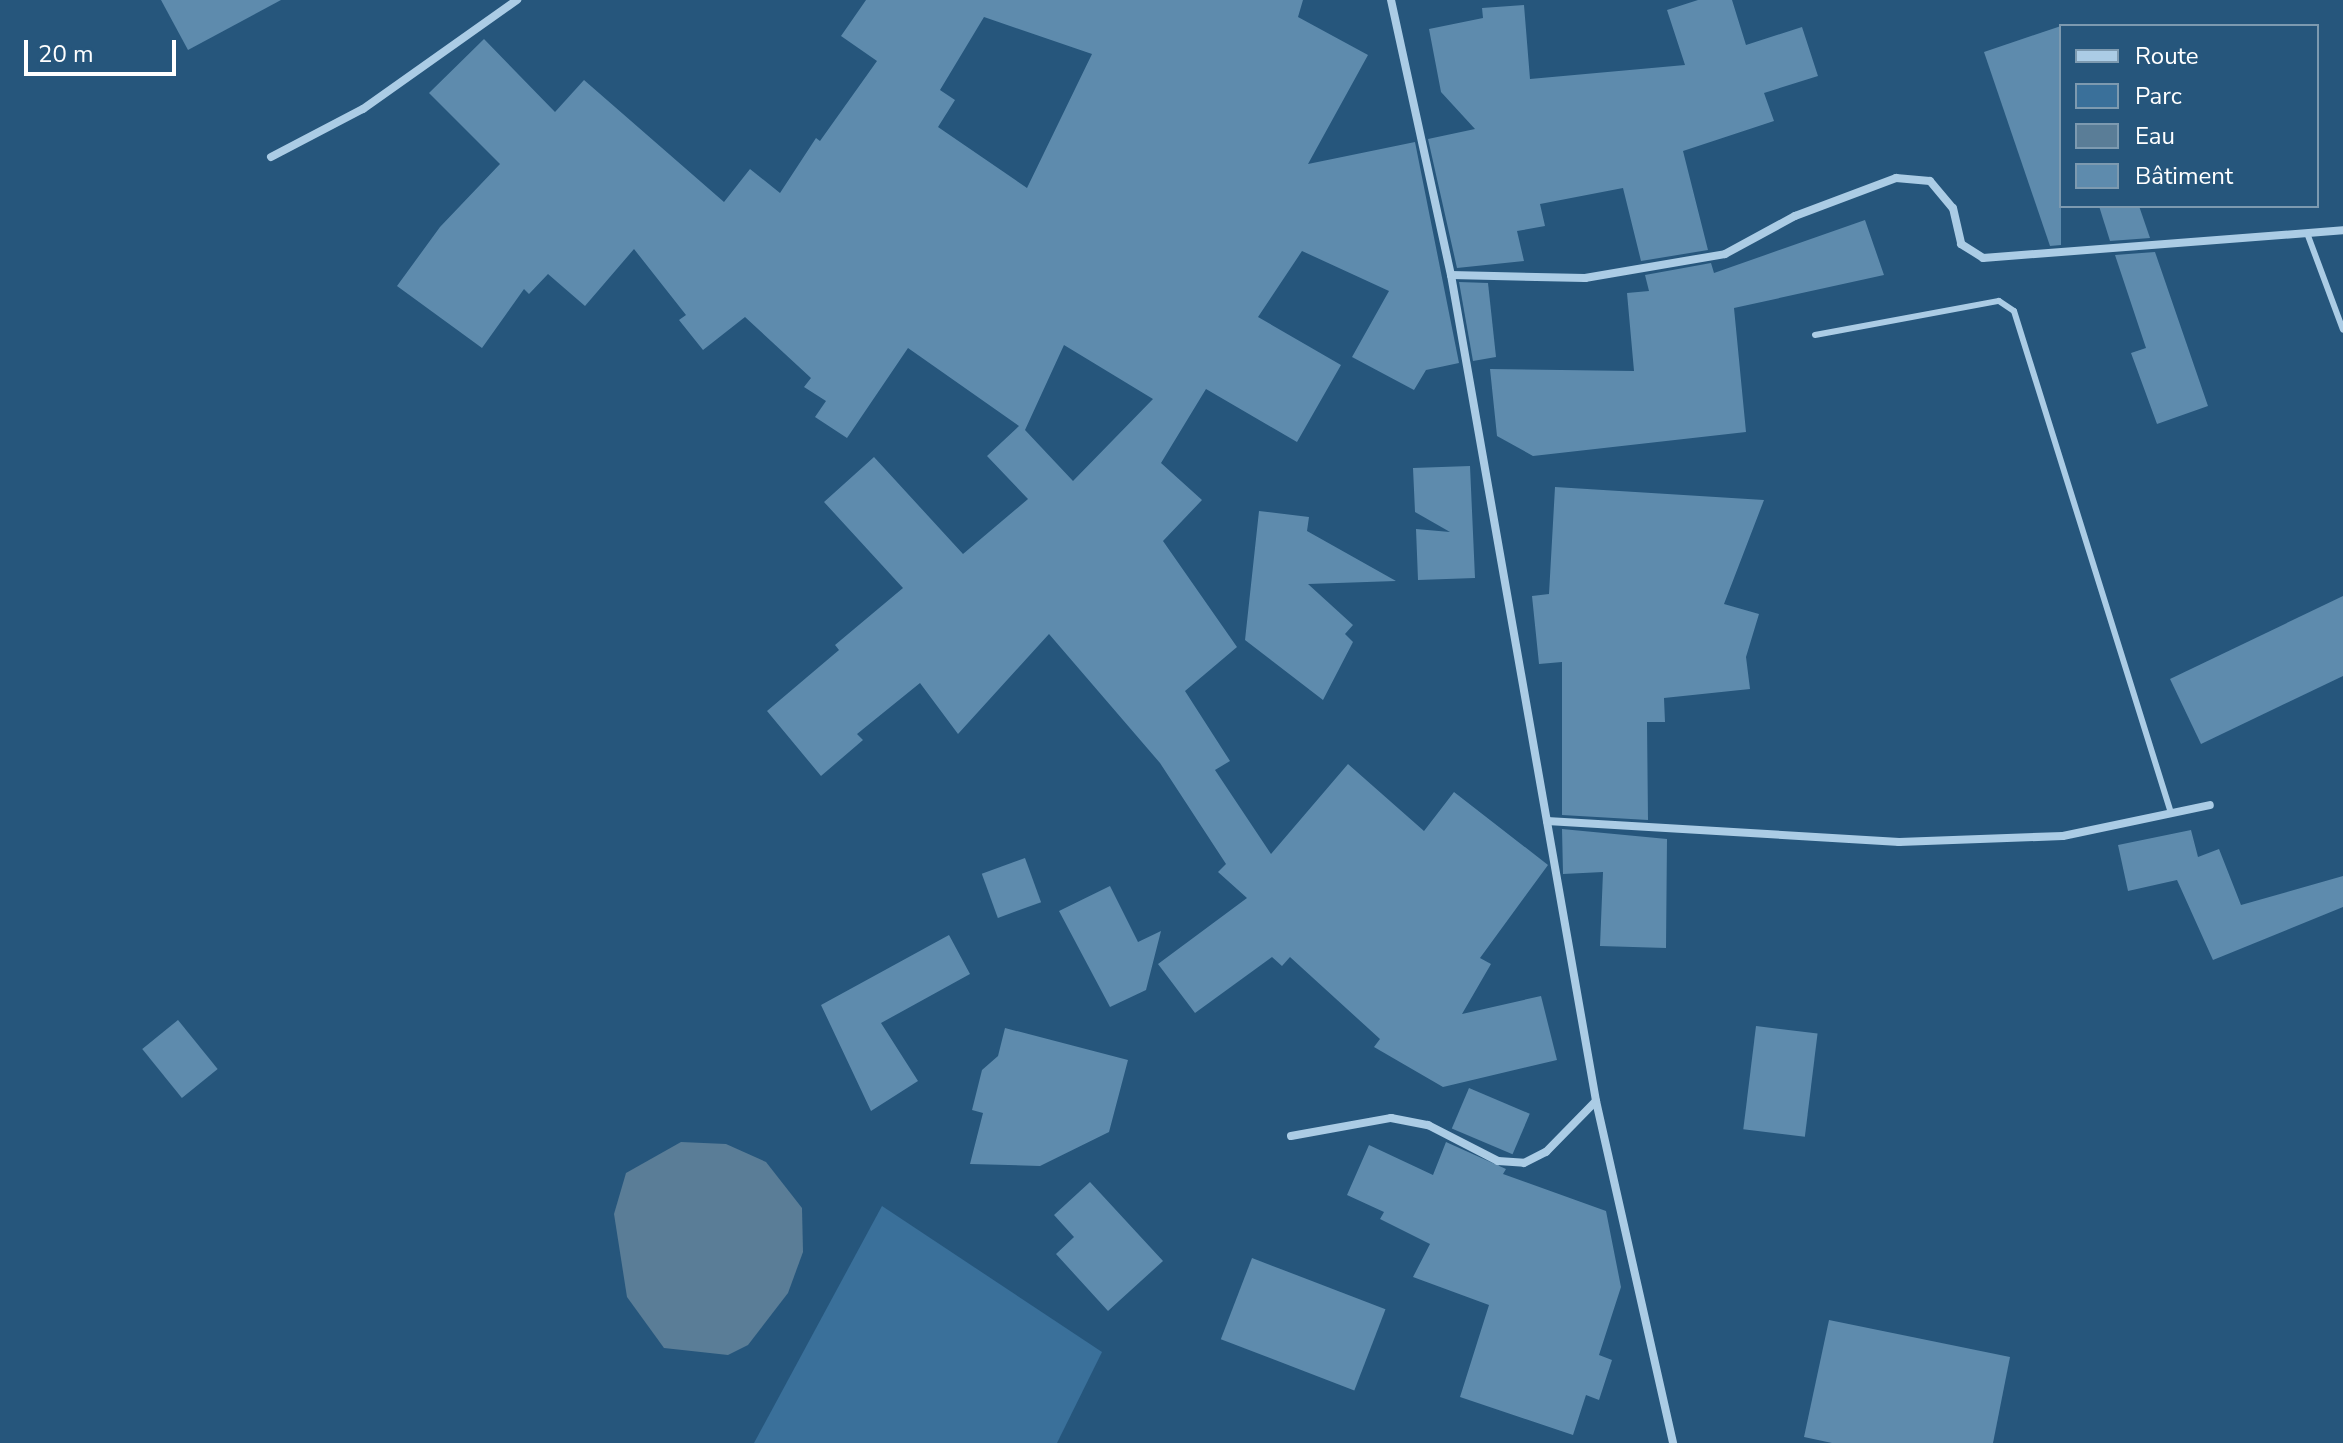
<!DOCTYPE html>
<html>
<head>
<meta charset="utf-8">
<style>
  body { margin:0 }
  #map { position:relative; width:2343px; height:1443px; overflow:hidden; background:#26567c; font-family:"Nunito Sans",sans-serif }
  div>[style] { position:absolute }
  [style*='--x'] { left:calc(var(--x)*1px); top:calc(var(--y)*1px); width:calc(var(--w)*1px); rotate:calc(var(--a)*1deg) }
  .green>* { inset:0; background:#3a709a }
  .water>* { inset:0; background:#5a7d97 }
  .building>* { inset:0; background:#5e8bad; transform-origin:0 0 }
  .service>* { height:6px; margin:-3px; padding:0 3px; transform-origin:3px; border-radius:3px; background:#abcce5 }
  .minor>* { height:8px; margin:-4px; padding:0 4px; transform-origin:4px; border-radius:4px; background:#abcce5 }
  span { translate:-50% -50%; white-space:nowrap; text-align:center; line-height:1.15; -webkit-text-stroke:6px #26567c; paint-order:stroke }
  .legend { position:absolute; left:2059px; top:24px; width:260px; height:184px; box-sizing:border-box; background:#26567c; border:2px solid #7d9ab0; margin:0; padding:10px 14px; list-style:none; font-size:24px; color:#fff }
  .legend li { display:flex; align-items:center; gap:16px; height:40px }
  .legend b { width:40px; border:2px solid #7d9ab0 }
  .scale { position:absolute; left:24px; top:40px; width:152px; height:36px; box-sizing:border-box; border:4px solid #fff; border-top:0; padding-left:10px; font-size:24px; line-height:28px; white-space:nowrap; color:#fff; -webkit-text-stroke:6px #26567c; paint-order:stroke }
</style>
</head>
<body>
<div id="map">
  <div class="green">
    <i style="clip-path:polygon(882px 1206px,1102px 1352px,1057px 1443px,754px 1443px)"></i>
  </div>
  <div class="water">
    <i style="clip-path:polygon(681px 1142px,726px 1144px,766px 1162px,802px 1208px,803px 1252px,788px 1293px,748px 1345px,728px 1355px,664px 1348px,627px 1297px,614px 1214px,626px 1173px)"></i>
  </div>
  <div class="building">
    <i style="clip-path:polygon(161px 0,281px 0,188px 50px)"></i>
    <i style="clip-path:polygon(evenodd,866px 0,1303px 0,1298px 17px,1368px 55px,1308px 164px,1415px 142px,1459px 363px,1426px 370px,1414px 390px,1352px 357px,1389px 291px,1302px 251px,1258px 317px,1341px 365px,1297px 442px,1206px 389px,1161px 463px,1202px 500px,1163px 541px,1237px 647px,1185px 691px,1230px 761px,1215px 770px,1271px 854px,1348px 764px,1424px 831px,1454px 792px,1548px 865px,1480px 958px,1491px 964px,1462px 1014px,1541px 996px,1557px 1060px,1443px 1087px,1374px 1047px,1380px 1039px,1290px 957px,1282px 966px,1272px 957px,1195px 1013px,1158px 964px,1247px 898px,1218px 872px,1226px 864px,1160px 763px,1049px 634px,958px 734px,920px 683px,857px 734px,863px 740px,821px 776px,767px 711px,839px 650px,835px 645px,903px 588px,824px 502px,874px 457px,963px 554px,1028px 499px,987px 456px,1019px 426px,908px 348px,847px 438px,815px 417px,826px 401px,804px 387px,811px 378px,745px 317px,703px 350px,679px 320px,686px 315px,634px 249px,585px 306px,548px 274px,529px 294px,524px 289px,482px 348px,397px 286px,440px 227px,500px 164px,429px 93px,484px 39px,555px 112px,584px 80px,724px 202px,750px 169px,780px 193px,816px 138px,820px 141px,877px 61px,841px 36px,866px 0,984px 17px,1092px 54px,1027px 188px,938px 127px,955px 100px,940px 90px,984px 17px,866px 0,1064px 345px,1153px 399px,1073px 481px,1025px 430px,1064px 345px)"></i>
    <i style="clip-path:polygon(1698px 0,1732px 0,1746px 45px,1802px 27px,1818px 76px,1764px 93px,1774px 121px,1683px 151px,1708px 250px,1641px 261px,1623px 188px,1540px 204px,1545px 226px,1517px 231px,1524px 261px,1457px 268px,1428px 139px,1475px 129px,1441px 92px,1429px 29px,1483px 18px,1482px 8px,1524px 5px,1530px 79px,1685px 65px,1667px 10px)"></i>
    <i style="clip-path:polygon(2061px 26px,2061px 245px,2050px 246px,1984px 52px)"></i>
    <i style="clip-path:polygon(2099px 206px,2139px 206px,2150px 238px,2110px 241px)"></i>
    <i style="clip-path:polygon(1865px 220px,1884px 275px,1734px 308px,1746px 432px,1533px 456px,1497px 436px,1490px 369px,1634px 371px,1627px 293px,1649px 291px,1645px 275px,1711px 263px,1714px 273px)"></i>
    <i style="clip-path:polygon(2155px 252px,2208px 406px,2157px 424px,2131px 353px,2146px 348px,2115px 255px)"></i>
    <i style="clip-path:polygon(1459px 282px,1488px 283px,1496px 357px,1473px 361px)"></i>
    <i style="clip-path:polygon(1470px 466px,1475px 578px,1418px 580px,1416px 529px,1450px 532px,1415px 512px,1413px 468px)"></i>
    <i style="clip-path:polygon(1555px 487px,1764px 500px,1724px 604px,1759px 614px,1746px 657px,1750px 689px,1664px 698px,1665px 722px,1647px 722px,1648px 820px,1562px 815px,1562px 662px,1539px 664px,1532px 596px,1549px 594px)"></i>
    <i style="clip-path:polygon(1259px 511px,1309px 517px,1307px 531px,1396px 581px,1308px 584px,1353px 625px,1345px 634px,1353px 642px,1323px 700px,1245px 640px)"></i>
    <i style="clip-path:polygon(2343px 596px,2343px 676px,2201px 744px,2170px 679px)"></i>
    <i style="clip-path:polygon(1562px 829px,1667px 839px,1666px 948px,1600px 946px,1603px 872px,1563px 874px)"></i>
    <i style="clip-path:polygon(2191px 830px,2198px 857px,2219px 849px,2241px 905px,2343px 876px,2343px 907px,2213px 960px,2177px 880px,2128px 891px,2118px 845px)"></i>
    <i style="left:1025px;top:858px;width:47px;height:46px;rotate:70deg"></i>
    <i style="clip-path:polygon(1110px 886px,1138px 942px,1161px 931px,1146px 990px,1110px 1007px,1059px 911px)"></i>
    <i style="clip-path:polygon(949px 935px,970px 974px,881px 1023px,918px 1081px,871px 1111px,821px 1005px)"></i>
    <i style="left:178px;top:1020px;width:63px;height:46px;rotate:51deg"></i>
    <i style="left:1756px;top:1026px;width:62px;height:104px;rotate:7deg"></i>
    <i style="clip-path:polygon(1005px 1028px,1128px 1060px,1109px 1132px,1040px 1166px,970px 1164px,983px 1113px,972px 1110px,982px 1070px,998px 1056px)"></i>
    <i style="left:1469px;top:1088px;width:66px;height:44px;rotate:23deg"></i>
    <i style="clip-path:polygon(1446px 1142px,1506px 1169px,1503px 1174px,1606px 1211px,1621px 1287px,1599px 1355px,1612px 1360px,1599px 1400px,1586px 1395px,1573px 1435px,1460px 1397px,1489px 1305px,1413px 1277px,1430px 1244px,1380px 1219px,1384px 1212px,1347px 1195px,1369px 1145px,1433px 1175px)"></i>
    <i style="clip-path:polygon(1090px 1182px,1163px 1261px,1108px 1311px,1056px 1254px,1074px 1237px,1054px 1215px)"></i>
    <i style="left:1252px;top:1258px;width:143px;height:87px;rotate:21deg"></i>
    <i style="clip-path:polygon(1829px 1320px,2010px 1357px,1993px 1443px,1832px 1443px,1804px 1437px)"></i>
  </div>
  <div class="service">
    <i style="--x:2307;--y:233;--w:103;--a:69.6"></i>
    <i style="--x:1815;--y:335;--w:187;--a:-10.5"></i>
    <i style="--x:1999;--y:301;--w:18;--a:34"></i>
    <i style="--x:2014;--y:311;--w:526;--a:72.63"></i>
  </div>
  <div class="minor">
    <i style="--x:1391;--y:0;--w:281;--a:77.7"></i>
    <i style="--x:1451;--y:275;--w:839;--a:80.04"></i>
    <i style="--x:1596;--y:1101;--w:351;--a:77.3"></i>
    <i style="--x:271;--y:157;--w:104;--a:-27.6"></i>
    <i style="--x:363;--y:109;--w:189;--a:-35.3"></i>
    <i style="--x:1451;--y:275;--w:134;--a:1.3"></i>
    <i style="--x:1585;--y:278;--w:142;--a:-9.7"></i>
    <i style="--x:1725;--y:254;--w:80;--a:-28.5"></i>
    <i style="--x:1795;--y:216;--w:108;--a:-20.6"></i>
    <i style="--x:1896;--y:178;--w:34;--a:5"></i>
    <i style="--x:1930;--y:181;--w:35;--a:50"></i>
    <i style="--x:1953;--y:208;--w:37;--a:77"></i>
    <i style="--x:1961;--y:244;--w:26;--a:32"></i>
    <i style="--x:1983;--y:258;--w:361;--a:-4.4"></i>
    <i style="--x:1547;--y:821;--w:353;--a:3.4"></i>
    <i style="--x:1899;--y:842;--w:164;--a:-2.1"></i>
    <i style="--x:2063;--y:836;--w:150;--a:-11.9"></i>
    <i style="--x:1291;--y:1136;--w:102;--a:-10.2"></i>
    <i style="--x:1391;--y:1118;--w:38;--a:11"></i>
    <i style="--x:1428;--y:1125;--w:79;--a:27.2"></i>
    <i style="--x:1498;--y:1161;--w:26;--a:4"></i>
    <i style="--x:1524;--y:1163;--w:25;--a:-27"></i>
    <i style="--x:1546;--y:1152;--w:71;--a:-45.6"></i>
  </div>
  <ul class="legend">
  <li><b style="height:10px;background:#abcce5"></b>Route</li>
  <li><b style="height:22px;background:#3a709a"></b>Parc</li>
  <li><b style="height:22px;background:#5a7d97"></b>Eau</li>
  <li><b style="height:22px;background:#5e8bad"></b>Bâtiment</li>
  </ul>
  <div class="scale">20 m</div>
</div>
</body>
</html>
